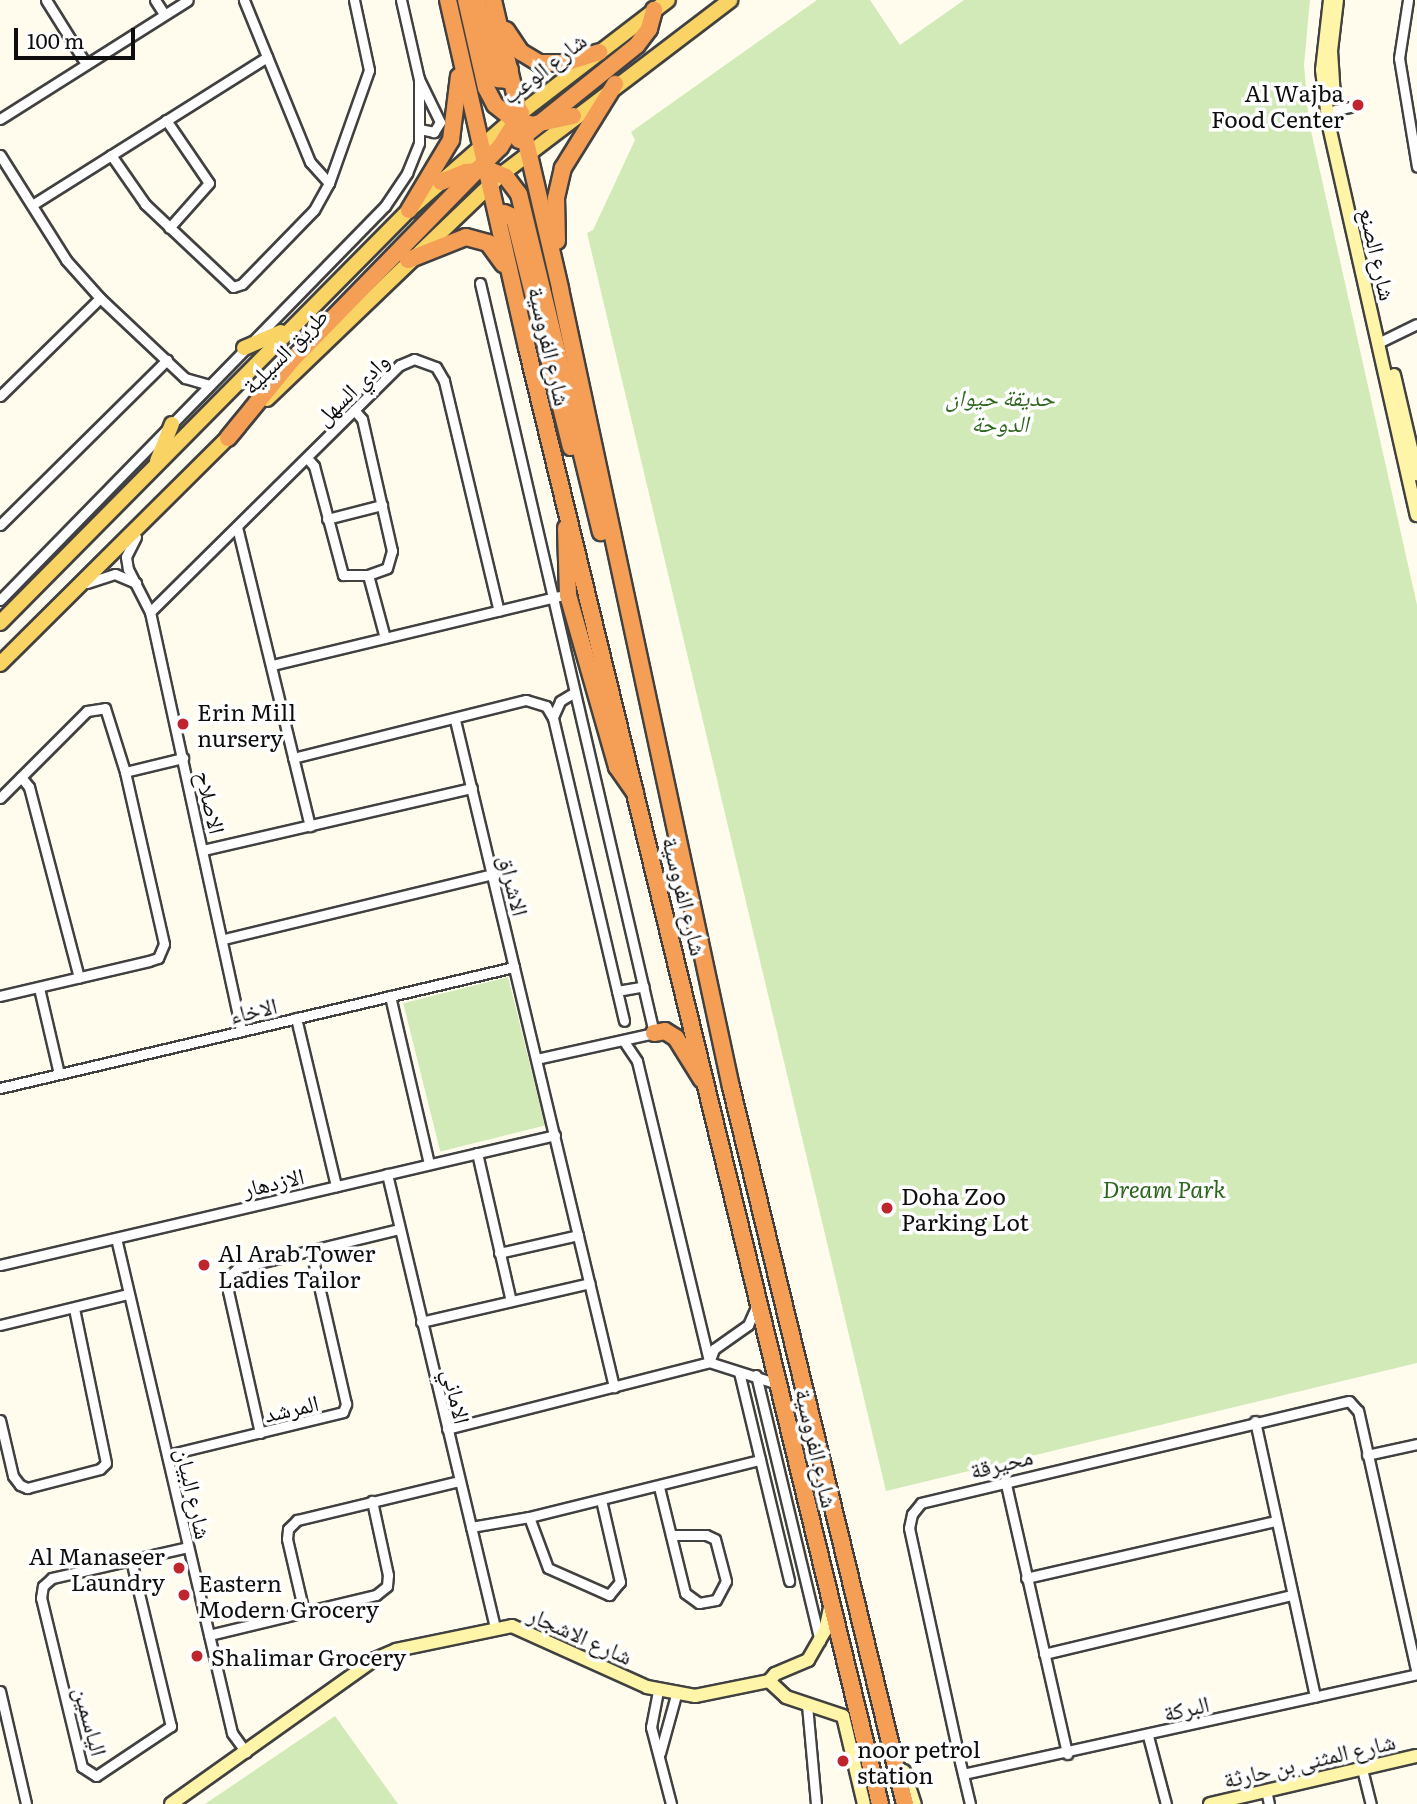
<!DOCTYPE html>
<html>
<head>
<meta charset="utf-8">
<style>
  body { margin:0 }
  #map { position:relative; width:1417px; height:1804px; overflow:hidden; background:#fffcee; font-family:Literata,"Noto Naskh Arabic",serif }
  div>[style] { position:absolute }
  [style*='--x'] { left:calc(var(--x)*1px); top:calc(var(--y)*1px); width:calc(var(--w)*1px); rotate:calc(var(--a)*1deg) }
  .green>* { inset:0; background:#d2eab8; transform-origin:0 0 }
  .roads { filter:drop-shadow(2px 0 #414141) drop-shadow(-2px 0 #414141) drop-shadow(0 2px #414141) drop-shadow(0 -2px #414141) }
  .street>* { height:9px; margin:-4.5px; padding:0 4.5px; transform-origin:4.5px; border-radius:4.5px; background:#fff }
  .secondary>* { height:12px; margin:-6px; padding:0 6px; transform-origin:6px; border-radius:6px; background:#fff5a9 }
  .primary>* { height:14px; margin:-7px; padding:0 7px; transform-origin:7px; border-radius:7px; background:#f9d464 }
  .highway>* { height:16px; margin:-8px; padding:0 8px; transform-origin:8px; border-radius:8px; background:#f59e56 }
  .dots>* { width:19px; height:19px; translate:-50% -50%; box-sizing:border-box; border:4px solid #fff; border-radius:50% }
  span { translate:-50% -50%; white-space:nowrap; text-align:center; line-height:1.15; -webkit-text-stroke:7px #fff; paint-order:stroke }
  .street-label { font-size:23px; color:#0e0e0e }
  .poi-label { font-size:23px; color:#0e0e0e }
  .right { translate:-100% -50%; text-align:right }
  .left { translate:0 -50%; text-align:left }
  .park-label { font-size:23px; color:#2d661d; font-style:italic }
  .scale { position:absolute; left:14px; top:28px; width:121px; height:32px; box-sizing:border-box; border:4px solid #0e0e0e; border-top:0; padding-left:9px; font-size:21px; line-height:24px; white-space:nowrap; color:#0e0e0e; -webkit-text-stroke:5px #fff; paint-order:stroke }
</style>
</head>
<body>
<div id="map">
  <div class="green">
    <i style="clip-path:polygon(817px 0,870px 0,900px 45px,964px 0,1310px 0,1304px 65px,1309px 122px,1417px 605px,1417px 1363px,886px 1491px,587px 233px,593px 230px,635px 140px,631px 132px)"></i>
    <i style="left:508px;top:977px;width:153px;height:108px;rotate:76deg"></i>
    <i style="clip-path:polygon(335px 1716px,398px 1804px,205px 1804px)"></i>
  </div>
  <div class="roads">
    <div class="street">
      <i style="--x:46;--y:0;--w:75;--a:58"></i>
      <i style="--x:155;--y:0;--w:17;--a:57"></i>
      <i style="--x:401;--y:0;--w:81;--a:77.2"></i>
      <i style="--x:419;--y:79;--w:48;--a:64"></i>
      <i style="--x:440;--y:122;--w:12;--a:121"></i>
      <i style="--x:434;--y:132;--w:14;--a:-168"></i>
      <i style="--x:1408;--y:0;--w:59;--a:98.8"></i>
      <i style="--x:1399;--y:58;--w:110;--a:80.6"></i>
      <i style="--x:1335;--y:110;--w:16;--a:-11"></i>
      <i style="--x:0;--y:119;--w:222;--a:-32.3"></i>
      <i style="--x:166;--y:120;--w:76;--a:55.7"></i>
      <i style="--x:209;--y:183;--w:60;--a:131.6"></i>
      <i style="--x:0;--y:155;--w:124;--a:57.8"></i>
      <i style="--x:66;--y:260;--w:51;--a:48.2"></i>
      <i style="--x:100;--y:298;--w:117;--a:43.3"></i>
      <i style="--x:185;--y:378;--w:25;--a:16"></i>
      <i style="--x:111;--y:155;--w:60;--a:55.2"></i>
      <i style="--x:145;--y:204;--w:121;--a:43.3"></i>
      <i style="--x:233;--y:287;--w:9;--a:-18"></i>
      <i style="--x:242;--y:284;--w:103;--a:-45.8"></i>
      <i style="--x:314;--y:210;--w:31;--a:-61"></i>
      <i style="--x:329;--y:183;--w:28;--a:-132"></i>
      <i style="--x:310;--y:162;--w:175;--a:-112.2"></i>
      <i style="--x:329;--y:183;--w:120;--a:-70.5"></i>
      <i style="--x:369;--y:70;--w:72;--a:-102.1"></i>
      <i style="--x:32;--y:205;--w:278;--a:-32.2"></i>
      <i style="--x:480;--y:283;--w:770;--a:76.94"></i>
      <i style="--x:654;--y:1033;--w:120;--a:167.5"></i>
      <i style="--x:1378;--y:343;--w:43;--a:-26"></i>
      <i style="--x:0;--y:396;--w:140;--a:-44.4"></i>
      <i style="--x:307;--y:458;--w:11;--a:49"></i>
      <i style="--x:314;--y:466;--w:113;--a:75.1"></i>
      <i style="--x:343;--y:575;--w:25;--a:0"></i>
      <i style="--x:368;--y:575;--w:20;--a:-20"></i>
      <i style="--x:387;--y:568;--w:18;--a:-74"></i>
      <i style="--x:392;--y:551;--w:135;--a:-102.8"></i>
      <i style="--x:362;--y:419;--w:12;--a:-132"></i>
      <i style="--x:327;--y:519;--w:57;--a:-14.3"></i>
      <i style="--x:0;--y:525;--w:235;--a:-44.7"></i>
      <i style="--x:237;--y:527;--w:308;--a:76.3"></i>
      <i style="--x:136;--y:537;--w:22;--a:117"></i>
      <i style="--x:126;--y:557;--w:12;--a:81"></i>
      <i style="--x:128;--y:569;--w:48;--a:62.9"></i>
      <i style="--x:150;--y:612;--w:429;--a:77.7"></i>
      <i style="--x:368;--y:575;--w:65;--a:74.9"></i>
      <i style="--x:87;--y:583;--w:29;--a:-18"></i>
      <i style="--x:115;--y:574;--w:23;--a:23"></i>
      <i style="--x:0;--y:600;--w:551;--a:-45.66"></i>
      <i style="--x:385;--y:206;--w:40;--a:-56"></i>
      <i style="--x:407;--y:173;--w:32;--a:-68"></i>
      <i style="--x:419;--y:143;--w:64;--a:-90"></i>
      <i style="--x:150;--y:612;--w:351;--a:-44.7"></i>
      <i style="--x:400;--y:365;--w:15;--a:-23"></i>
      <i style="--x:414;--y:359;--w:23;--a:20"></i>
      <i style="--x:436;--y:367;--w:16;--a:60"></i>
      <i style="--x:444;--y:381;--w:236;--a:76.6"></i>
      <i style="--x:272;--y:665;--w:295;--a:-13.5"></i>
      <i style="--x:553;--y:717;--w:17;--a:-66"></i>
      <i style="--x:560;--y:701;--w:17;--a:-31"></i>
      <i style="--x:455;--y:720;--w:686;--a:76.59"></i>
      <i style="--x:293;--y:758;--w:240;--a:-14"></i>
      <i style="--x:526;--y:700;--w:21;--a:17"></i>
      <i style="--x:546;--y:706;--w:14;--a:60"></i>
      <i style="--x:553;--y:718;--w:311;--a:76.8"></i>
      <i style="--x:125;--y:772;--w:60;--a:-13.6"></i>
      <i style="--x:21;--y:777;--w:13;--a:51"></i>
      <i style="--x:29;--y:787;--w:197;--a:75.3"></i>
      <i style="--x:0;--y:798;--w:123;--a:-45"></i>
      <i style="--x:87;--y:711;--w:18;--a:-9"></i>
      <i style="--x:105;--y:708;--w:67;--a:72.6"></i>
      <i style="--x:125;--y:772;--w:176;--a:77.2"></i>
      <i style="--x:164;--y:944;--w:15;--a:113"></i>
      <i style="--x:158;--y:958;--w:9;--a:162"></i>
      <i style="--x:149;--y:961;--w:153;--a:166.8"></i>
      <i style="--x:203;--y:850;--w:276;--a:-13"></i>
      <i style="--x:224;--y:939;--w:276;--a:-13.6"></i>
      <i style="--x:39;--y:988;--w:88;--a:76.9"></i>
      <i style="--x:617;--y:991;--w:27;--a:-10"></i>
      <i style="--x:390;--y:996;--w:172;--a:76.9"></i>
      <i style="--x:296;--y:1018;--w:173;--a:76.6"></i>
      <i style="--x:623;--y:1040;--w:25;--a:56"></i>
      <i style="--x:637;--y:1061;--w:309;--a:76.5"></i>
      <i style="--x:0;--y:1088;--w:528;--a:-13.25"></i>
      <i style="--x:477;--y:1153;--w:152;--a:77.1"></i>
      <i style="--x:387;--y:1174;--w:465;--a:76.6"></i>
      <i style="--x:116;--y:1238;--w:508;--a:76.81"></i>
      <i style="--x:232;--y:1733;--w:24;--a:54"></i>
      <i style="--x:499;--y:1253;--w:81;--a:-12.8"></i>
      <i style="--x:0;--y:1265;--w:570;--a:-13.18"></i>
      <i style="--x:421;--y:1322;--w:173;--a:-13"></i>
      <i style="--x:0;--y:1325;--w:132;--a:-13.6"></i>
      <i style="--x:710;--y:1360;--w:12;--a:-70"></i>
      <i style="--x:714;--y:1349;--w:42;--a:-35.2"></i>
      <i style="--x:748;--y:1325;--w:20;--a:-66"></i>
      <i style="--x:739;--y:1372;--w:215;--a:76.5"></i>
      <i style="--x:756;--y:1375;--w:274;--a:76.5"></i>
      <i style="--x:0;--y:1420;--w:57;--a:76.9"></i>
      <i style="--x:13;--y:1476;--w:11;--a:52"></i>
      <i style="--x:20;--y:1485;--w:8;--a:23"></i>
      <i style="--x:27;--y:1488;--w:75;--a:-14.6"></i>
      <i style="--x:100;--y:1469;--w:8;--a:-45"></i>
      <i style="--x:106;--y:1463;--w:158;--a:-101.7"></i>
      <i style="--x:1255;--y:1421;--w:282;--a:77.7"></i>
      <i style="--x:447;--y:1429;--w:270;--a:-14.3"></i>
      <i style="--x:709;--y:1362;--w:72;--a:17.7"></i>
      <i style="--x:260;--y:1433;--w:146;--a:-102.7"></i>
      <i style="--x:228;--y:1291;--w:15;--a:-86"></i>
      <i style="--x:229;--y:1276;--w:12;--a:-42"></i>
      <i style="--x:238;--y:1268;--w:166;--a:-13.6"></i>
      <i style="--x:167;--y:1455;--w:181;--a:-13.7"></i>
      <i style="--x:343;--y:1412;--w:9;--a:-69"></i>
      <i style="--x:346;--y:1404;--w:157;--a:-102.9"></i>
      <i style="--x:1367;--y:1455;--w:51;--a:-12.4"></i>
      <i style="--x:1005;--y:1480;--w:281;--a:77.2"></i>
      <i style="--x:659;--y:1487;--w:109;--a:76.2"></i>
      <i style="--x:685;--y:1593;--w:17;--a:36"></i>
      <i style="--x:699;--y:1603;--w:17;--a:-10"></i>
      <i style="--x:716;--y:1600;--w:21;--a:-62"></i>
      <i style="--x:726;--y:1581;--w:43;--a:-104.7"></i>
      <i style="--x:715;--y:1539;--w:10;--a:-156"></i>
      <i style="--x:706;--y:1535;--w:35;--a:180"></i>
      <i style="--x:529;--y:1517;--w:54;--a:69.6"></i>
      <i style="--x:548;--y:1568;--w:67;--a:23.9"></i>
      <i style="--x:609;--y:1595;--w:17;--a:-50"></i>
      <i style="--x:620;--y:1582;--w:84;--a:-103"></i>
      <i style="--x:471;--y:1527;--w:59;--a:-9.8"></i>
      <i style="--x:529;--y:1517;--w:238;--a:-13.9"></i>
      <i style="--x:131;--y:1560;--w:171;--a:76.5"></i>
      <i style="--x:171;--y:1726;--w:90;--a:146.3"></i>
      <i style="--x:96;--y:1776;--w:17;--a:-147"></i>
      <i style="--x:82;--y:1767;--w:174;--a:-103.6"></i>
      <i style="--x:41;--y:1598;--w:12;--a:-81"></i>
      <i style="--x:43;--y:1586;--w:12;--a:-42"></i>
      <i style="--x:52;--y:1578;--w:139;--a:-12.8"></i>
      <i style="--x:1026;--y:1578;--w:254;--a:-12.9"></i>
      <i style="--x:304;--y:1612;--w:75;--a:-103.1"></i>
      <i style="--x:287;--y:1539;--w:10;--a:-84"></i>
      <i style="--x:288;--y:1529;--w:13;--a:-45"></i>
      <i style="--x:297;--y:1520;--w:167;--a:-13.5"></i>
      <i style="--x:209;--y:1635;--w:172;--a:-13.5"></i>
      <i style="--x:376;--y:1595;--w:14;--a:-39"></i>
      <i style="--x:387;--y:1586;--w:11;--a:-85"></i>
      <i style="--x:388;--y:1575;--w:76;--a:-102.2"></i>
      <i style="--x:1044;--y:1654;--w:254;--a:-13.4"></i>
      <i style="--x:0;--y:1691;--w:116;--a:77"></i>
      <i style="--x:658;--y:1691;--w:37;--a:101"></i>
      <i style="--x:651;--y:1727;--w:80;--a:75.4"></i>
      <i style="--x:807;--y:1705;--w:99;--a:84.8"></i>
      <i style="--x:1148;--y:1736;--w:70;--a:75.2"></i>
      <i style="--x:660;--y:1753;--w:60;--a:-74.6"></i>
      <i style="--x:1362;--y:1769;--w:36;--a:76"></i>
      <i style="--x:963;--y:1774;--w:465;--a:-12.4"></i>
      <i style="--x:1417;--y:1674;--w:270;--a:-102.6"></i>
      <i style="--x:1358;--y:1411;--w:13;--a:-132"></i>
      <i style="--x:1349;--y:1401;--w:440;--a:166.6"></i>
      <i style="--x:921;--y:1503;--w:14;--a:129"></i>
      <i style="--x:912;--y:1514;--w:14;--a:102"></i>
      <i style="--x:909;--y:1528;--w:239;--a:77.7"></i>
      <i style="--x:960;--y:1762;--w:43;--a:76.6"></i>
      <i style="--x:1266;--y:1790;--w:14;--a:78"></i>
    </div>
    <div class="secondary">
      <i style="--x:1330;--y:0;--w:70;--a:96.5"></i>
      <i style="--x:1322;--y:70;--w:56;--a:82.9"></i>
      <i style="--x:1329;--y:126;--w:399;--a:77.3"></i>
      <i style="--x:1334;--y:97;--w:46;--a:-93.7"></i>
      <i style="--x:1331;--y:51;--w:51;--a:-83.3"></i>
      <i style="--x:1394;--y:375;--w:102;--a:76.9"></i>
      <i style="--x:769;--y:1681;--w:23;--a:43"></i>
      <i style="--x:786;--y:1697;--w:60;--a:18.4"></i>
      <i style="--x:843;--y:1716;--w:90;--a:76.6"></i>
      <i style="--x:904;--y:1771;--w:35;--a:72"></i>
      <i style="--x:171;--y:1804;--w:250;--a:-35.4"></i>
      <i style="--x:375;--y:1659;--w:23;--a:-23"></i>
      <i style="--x:396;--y:1650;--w:118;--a:-11.7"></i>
      <i style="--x:512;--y:1626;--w:148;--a:24.3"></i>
      <i style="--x:647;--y:1687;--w:49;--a:10.6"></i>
      <i style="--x:695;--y:1696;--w:76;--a:-11.5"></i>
      <i style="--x:769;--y:1681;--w:9;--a:-49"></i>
      <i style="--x:775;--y:1674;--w:36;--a:-23"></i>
      <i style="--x:808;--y:1660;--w:34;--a:-60"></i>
      <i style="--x:825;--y:1631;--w:25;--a:-78"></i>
      <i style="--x:1210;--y:1804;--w:212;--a:-13.1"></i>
    </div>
    <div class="primary">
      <i style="--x:244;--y:348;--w:40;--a:-23.4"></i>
      <i style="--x:267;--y:399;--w:325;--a:-43.8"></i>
      <i style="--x:502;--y:174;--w:287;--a:-37.3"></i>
      <i style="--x:157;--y:461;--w:40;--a:-68"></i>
      <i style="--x:0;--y:623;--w:581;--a:-45.28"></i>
      <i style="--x:409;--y:210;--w:138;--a:-41.2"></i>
      <i style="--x:513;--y:119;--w:195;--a:-37.5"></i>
      <i style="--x:0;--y:664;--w:331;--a:-44.8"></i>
    </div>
    <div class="highway">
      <i style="--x:448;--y:0;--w:357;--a:77.2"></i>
      <i style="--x:527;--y:348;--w:1498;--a:76.37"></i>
      <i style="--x:466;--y:0;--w:90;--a:77.2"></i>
      <i style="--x:486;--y:88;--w:19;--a:62"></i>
      <i style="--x:495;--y:105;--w:18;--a:38"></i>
      <i style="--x:509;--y:116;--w:24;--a:22"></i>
      <i style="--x:531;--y:125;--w:43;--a:-12.1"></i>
      <i style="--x:477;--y:0;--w:82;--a:75.1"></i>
      <i style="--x:498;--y:79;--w:9;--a:6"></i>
      <i style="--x:507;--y:80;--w:11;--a:-75"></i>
      <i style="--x:493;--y:0;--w:297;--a:76.9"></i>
      <i style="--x:560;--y:289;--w:816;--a:77.91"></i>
      <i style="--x:731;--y:1087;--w:738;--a:76.36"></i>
      <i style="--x:506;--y:30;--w:27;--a:56"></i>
      <i style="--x:521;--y:52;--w:21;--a:31"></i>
      <i style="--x:539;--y:63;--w:25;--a:0"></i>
      <i style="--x:564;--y:63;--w:37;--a:-17"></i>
      <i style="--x:519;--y:140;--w:151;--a:-38.8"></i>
      <i style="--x:637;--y:45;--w:20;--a:-53"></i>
      <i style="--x:649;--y:29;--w:20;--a:-75"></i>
      <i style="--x:441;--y:182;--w:27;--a:-22"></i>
      <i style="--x:466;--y:172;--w:23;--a:-5"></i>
      <i style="--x:489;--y:170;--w:18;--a:22"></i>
      <i style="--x:506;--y:177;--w:21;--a:53"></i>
      <i style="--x:519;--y:194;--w:348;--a:76.4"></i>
      <i style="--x:409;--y:210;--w:82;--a:-59"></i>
      <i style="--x:451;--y:140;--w:64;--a:-82.9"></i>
      <i style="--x:499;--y:223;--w:11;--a:-63"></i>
      <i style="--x:504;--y:213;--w:11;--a:22"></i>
      <i style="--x:514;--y:217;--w:237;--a:76.1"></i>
      <i style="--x:557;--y:241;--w:43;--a:-91.3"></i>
      <i style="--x:556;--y:198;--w:31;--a:-77"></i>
      <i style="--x:563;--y:168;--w:99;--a:-58.2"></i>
      <i style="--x:408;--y:260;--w:62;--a:-21.6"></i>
      <i style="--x:466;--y:237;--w:23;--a:15"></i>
      <i style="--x:488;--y:243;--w:26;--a:54"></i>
      <i style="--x:228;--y:438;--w:99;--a:-50.7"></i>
      <i style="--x:291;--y:361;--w:299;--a:-45.7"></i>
      <i style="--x:500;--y:147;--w:40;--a:-58"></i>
      <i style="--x:566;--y:528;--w:67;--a:88.3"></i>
      <i style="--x:568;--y:595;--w:179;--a:74.1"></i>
      <i style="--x:617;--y:767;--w:32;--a:55"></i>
      <i style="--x:654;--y:1033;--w:11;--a:-10"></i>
      <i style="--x:665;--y:1031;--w:13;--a:32"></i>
      <i style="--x:676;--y:1038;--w:49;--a:58.2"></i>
    </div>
  </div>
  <div class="dots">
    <i style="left:1358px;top:105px;background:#bf252c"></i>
    <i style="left:183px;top:724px;background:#bf252c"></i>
    <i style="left:887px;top:1208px;background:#bf252c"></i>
    <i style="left:204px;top:1265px;background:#bf252c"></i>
    <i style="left:179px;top:1568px;background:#bf252c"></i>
    <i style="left:184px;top:1595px;background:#bf252c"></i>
    <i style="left:197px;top:1656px;background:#bf252c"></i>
    <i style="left:843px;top:1761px;background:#bf252c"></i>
  </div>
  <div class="street-label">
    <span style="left:543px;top:67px;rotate:-38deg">شارع الوعب</span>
    <span style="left:1379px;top:254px;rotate:77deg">شارع الصنع</span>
    <span style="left:551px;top:346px;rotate:77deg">شارع الفروسية</span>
    <span style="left:284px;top:350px;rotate:-45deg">طريق السيلية</span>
    <span style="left:351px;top:388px;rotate:-44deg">وادي السهل</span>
    <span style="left:212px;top:802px;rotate:77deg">الاصلاح</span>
    <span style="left:515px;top:885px;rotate:76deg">الاشراق</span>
    <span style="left:686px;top:896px;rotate:76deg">شارع الفروسية</span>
    <span style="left:253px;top:1009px;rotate:-13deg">الاخاء</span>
    <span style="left:273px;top:1181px;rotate:-13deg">الازدهار</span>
    <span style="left:458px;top:1396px;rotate:77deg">الاماني</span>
    <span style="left:291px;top:1407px;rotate:-13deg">المرشد</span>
    <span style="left:818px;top:1448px;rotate:77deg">شارع الفروسية</span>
    <span style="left:1001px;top:1462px;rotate:-14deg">محيرقة</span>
    <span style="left:195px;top:1493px;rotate:77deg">شارع البيان</span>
    <span style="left:581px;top:1634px;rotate:24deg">شارع الاشجار</span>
    <span style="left:1186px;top:1707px;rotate:-13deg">البركة</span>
    <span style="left:92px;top:1721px;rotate:75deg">الياسمين</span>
    <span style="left:1309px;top:1759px;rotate:-13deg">شارع المثنى بن حارثة</span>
  </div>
  <div class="poi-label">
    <span class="right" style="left:1344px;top:105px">Al Wajba<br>Food Center</span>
    <span class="left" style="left:197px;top:724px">Erin Mill<br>nursery</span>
    <span class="left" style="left:901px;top:1208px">Doha Zoo<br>Parking Lot</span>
    <span class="left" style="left:218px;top:1265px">Al Arab Tower<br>Ladies Tailor</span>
    <span class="right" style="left:165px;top:1568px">Al Manaseer<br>Laundry</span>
    <span class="left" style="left:198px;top:1595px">Eastern<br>Modern Grocery</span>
    <span class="left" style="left:211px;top:1656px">Shalimar Grocery</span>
    <span class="left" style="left:857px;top:1761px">noor petrol<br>station</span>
  </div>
  <div class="park-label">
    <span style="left:1000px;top:409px">حديقة حيوان<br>الدوحة</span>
    <span style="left:1164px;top:1188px">Dream Park</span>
  </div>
  <div class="scale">100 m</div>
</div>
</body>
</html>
